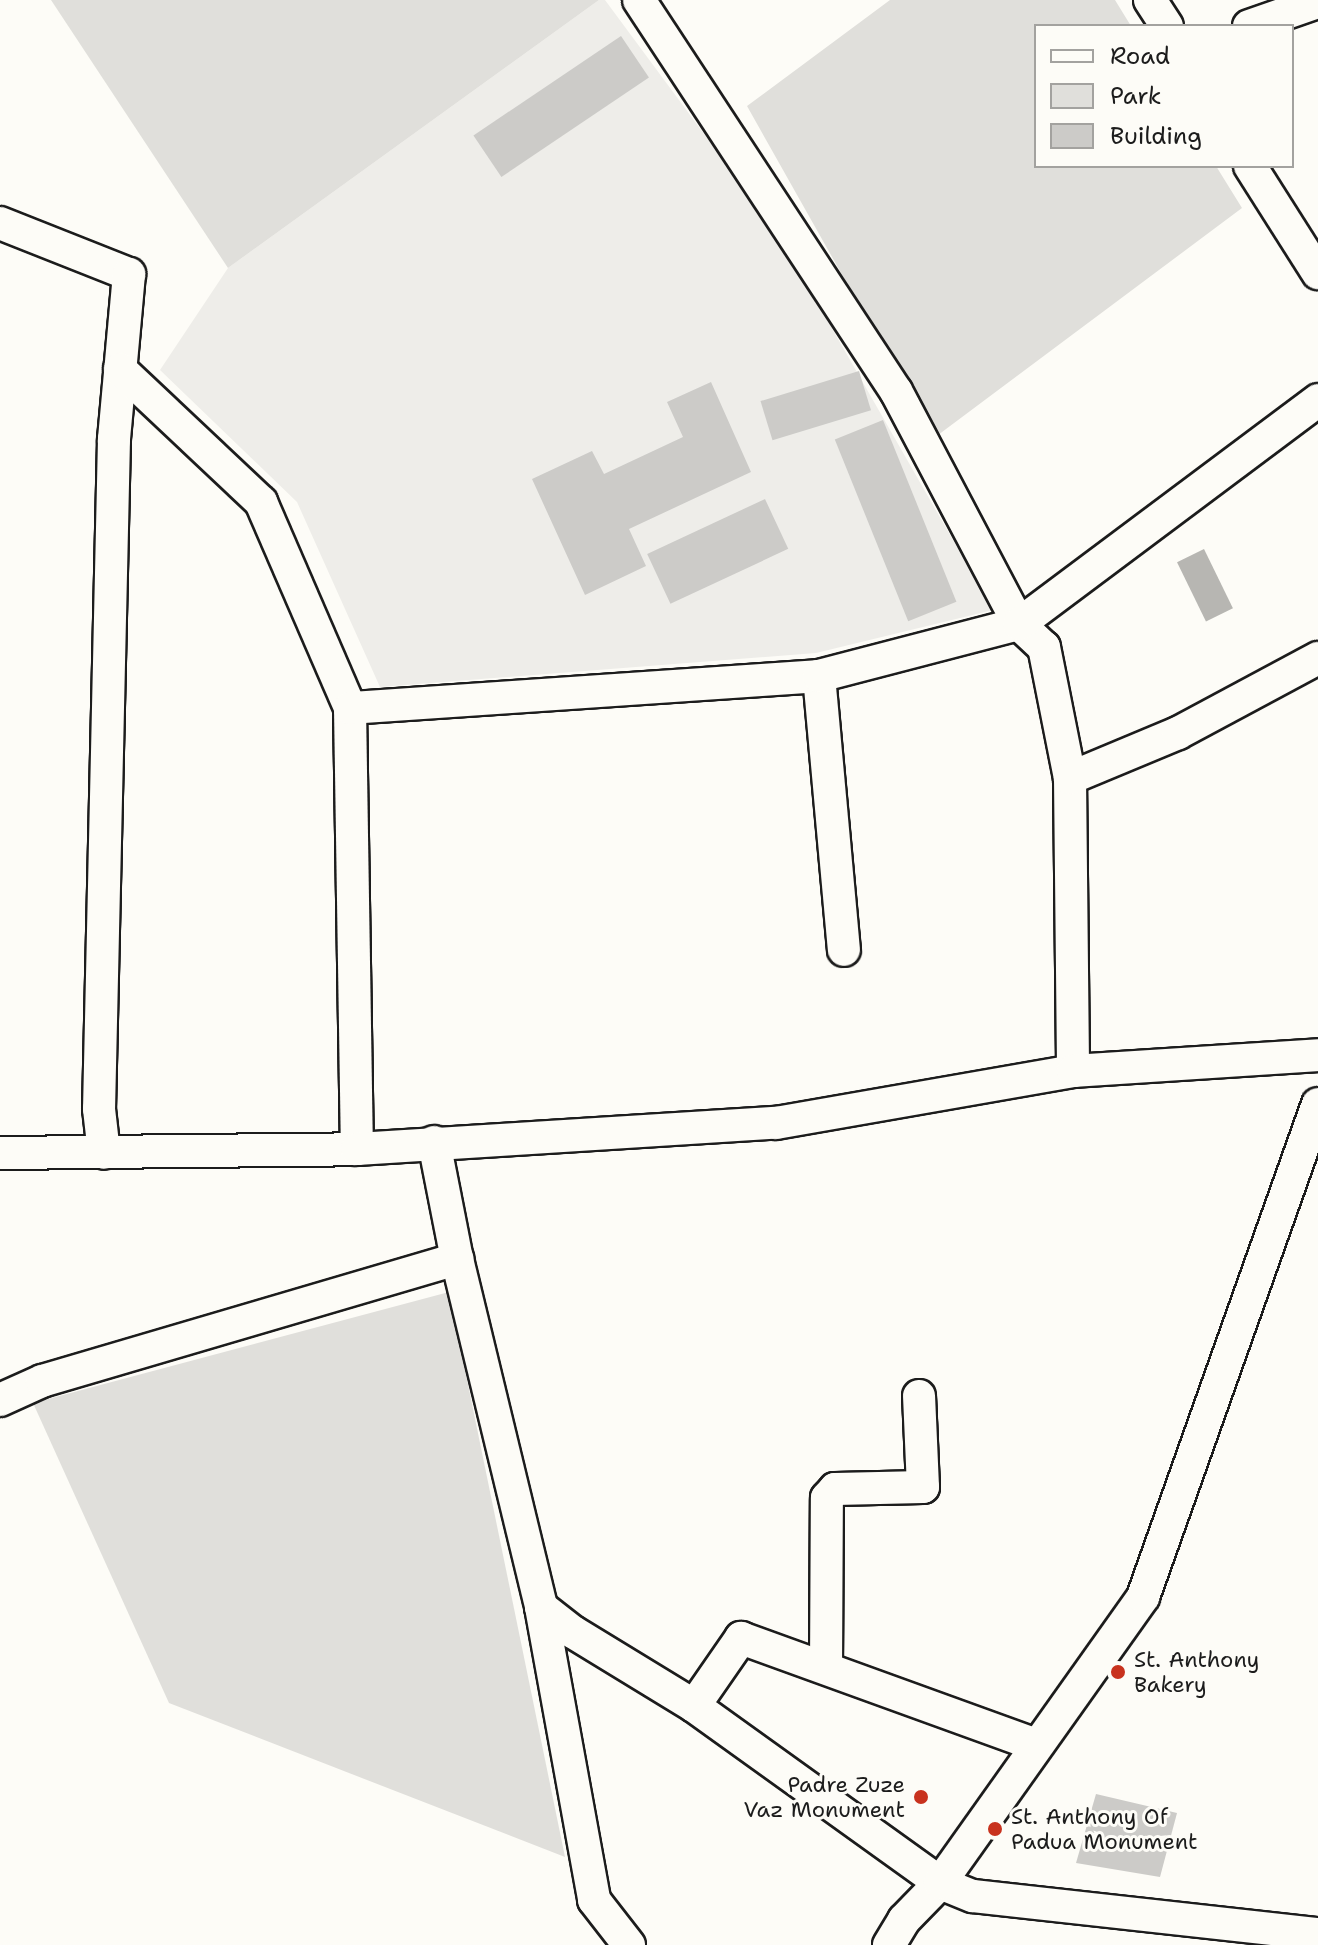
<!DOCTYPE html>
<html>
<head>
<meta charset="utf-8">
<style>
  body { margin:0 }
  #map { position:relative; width:1318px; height:1945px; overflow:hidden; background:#fdfcf7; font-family:"Shantell Sans",sans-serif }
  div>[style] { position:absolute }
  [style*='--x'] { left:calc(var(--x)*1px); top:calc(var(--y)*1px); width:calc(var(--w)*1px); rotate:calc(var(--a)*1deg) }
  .built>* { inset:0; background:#eeede9 }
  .green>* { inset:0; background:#e0dfdb }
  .water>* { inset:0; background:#b7b6b2; transform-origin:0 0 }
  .building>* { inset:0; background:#cccbc8; transform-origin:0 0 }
  .roads { filter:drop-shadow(2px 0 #1c1c1c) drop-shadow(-2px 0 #1c1c1c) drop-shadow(0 2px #1c1c1c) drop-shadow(0 -2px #1c1c1c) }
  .minor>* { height:32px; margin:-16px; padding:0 16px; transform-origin:16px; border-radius:16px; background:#fdfcf7 }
  .dots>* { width:22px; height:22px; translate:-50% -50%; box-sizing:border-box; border:4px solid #fdfcf7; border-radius:50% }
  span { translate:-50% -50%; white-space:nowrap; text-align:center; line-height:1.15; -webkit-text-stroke:6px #fdfcf7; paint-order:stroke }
  .poi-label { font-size:22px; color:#1c1c1c }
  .left { translate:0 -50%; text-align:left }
  .right { translate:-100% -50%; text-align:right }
  .legend { position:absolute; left:1034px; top:24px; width:260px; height:144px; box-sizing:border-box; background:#fdfcf7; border:2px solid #a3a29f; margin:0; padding:10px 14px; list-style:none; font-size:24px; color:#1c1c1c }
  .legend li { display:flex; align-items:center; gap:16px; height:40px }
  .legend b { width:40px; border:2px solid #a3a29f }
</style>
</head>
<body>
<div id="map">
  <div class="built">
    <i style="clip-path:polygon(599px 0,605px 0,778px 234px,993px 610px,816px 653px,380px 687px,297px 502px,160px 370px,228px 268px)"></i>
  </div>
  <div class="green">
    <i style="clip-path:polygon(51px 0,599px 0,228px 268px)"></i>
    <i style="clip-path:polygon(890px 0,1115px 0,1131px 26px,1036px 26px,1036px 166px,1216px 166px,1242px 208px,934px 438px,747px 106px)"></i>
    <i style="clip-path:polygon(449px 1292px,565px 1857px,169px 1703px,33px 1403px)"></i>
  </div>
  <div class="water">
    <i style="left:1204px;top:549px;width:66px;height:30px;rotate:64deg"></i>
  </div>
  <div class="building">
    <i style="left:621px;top:36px;width:50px;height:178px;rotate:56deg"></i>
    <i style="left:859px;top:371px;width:41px;height:103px;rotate:73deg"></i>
    <i style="clip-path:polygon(711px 382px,751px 472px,629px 529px,646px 566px,585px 595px,532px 479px,592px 451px,604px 474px,683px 437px,667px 402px)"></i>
    <i style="left:883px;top:420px;width:196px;height:52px;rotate:68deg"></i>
    <i style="left:765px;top:499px;width:55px;height:130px;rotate:65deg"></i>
    <i style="clip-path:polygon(1096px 1794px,1177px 1813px,1160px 1877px,1076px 1863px)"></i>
  </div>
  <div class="roads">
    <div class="minor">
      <i style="--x:639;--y:0;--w:468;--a:56.7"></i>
      <i style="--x:896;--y:391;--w:263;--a:62.2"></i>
      <i style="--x:1019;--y:624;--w:34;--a:43"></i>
      <i style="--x:1044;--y:647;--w:134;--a:78.8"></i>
      <i style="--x:1070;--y:778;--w:293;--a:89.4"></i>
      <i style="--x:1150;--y:0;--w:31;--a:57"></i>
      <i style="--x:1249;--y:26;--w:73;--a:-19.2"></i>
      <i style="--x:1250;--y:166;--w:127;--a:57.6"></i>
      <i style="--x:0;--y:223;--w:139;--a:21.6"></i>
      <i style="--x:129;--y:274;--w:166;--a:95.2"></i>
      <i style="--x:114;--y:439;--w:670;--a:91.28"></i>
      <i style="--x:99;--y:1109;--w:44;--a:83.5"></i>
      <i style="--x:120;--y:369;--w:194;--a:43.3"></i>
      <i style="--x:261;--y:502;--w:224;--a:66.6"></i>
      <i style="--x:350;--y:708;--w:441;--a:89.1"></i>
      <i style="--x:819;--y:676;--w:275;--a:84.8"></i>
      <i style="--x:350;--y:708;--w:470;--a:-3.9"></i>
      <i style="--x:819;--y:676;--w:207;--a:-14.6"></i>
      <i style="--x:1019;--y:624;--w:374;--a:-36.8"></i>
      <i style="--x:1070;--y:778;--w:117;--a:-22.6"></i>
      <i style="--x:1178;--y:733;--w:159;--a:-28.2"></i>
      <i style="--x:434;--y:1142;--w:119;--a:78.9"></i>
      <i style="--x:457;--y:1259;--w:358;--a:76.4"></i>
      <i style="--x:541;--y:1607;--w:41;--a:38"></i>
      <i style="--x:573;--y:1632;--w:142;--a:31.4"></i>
      <i style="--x:694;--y:1706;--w:303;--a:35.7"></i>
      <i style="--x:940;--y:1883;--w:35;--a:22"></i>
      <i style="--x:973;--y:1896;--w:347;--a:6.3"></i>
      <i style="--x:0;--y:1153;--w:357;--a:-0.6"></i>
      <i style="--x:357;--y:1149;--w:420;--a:-3.6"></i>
      <i style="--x:776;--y:1123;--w:302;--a:-9.9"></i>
      <i style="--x:1073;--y:1071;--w:246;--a:-3.7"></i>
      <i style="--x:0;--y:1400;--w:46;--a:-24.3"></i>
      <i style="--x:42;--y:1381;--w:433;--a:-16.4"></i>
      <i style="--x:541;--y:1607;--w:298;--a:79.7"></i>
      <i style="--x:594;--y:1900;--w:57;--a:52.1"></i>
      <i style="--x:826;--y:1668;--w:170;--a:-89.7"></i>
      <i style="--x:827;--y:1498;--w:12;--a:-48"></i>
      <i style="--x:835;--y:1489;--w:88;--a:-1.3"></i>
      <i style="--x:923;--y:1487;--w:91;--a:-92.5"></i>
      <i style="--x:694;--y:1706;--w:83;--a:-55.3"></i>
      <i style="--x:741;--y:1638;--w:312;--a:19.9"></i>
      <i style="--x:889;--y:1945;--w:29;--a:-59"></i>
      <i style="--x:904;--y:1920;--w:52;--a:-45.8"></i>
      <i style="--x:940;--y:1883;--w:351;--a:-54.6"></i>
      <i style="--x:1143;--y:1597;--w:523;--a:-70.46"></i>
    </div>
  </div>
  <div class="dots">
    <i style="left:1118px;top:1672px;background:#c8321e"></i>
    <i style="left:921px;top:1797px;background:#c8321e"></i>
    <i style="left:995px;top:1829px;background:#c8321e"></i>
  </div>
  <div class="poi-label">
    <span class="left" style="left:1134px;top:1672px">St. Anthony<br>Bakery</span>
    <span class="right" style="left:905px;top:1797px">Padre Zuze<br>Vaz Monument</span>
    <span class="left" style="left:1011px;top:1829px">St. Anthony Of<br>Padua Monument</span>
  </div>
  <ul class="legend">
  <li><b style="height:10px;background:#fdfcf7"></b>Road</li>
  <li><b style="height:22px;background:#e0dfdb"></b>Park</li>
  <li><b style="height:22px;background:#cccbc8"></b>Building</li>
  </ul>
</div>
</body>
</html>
